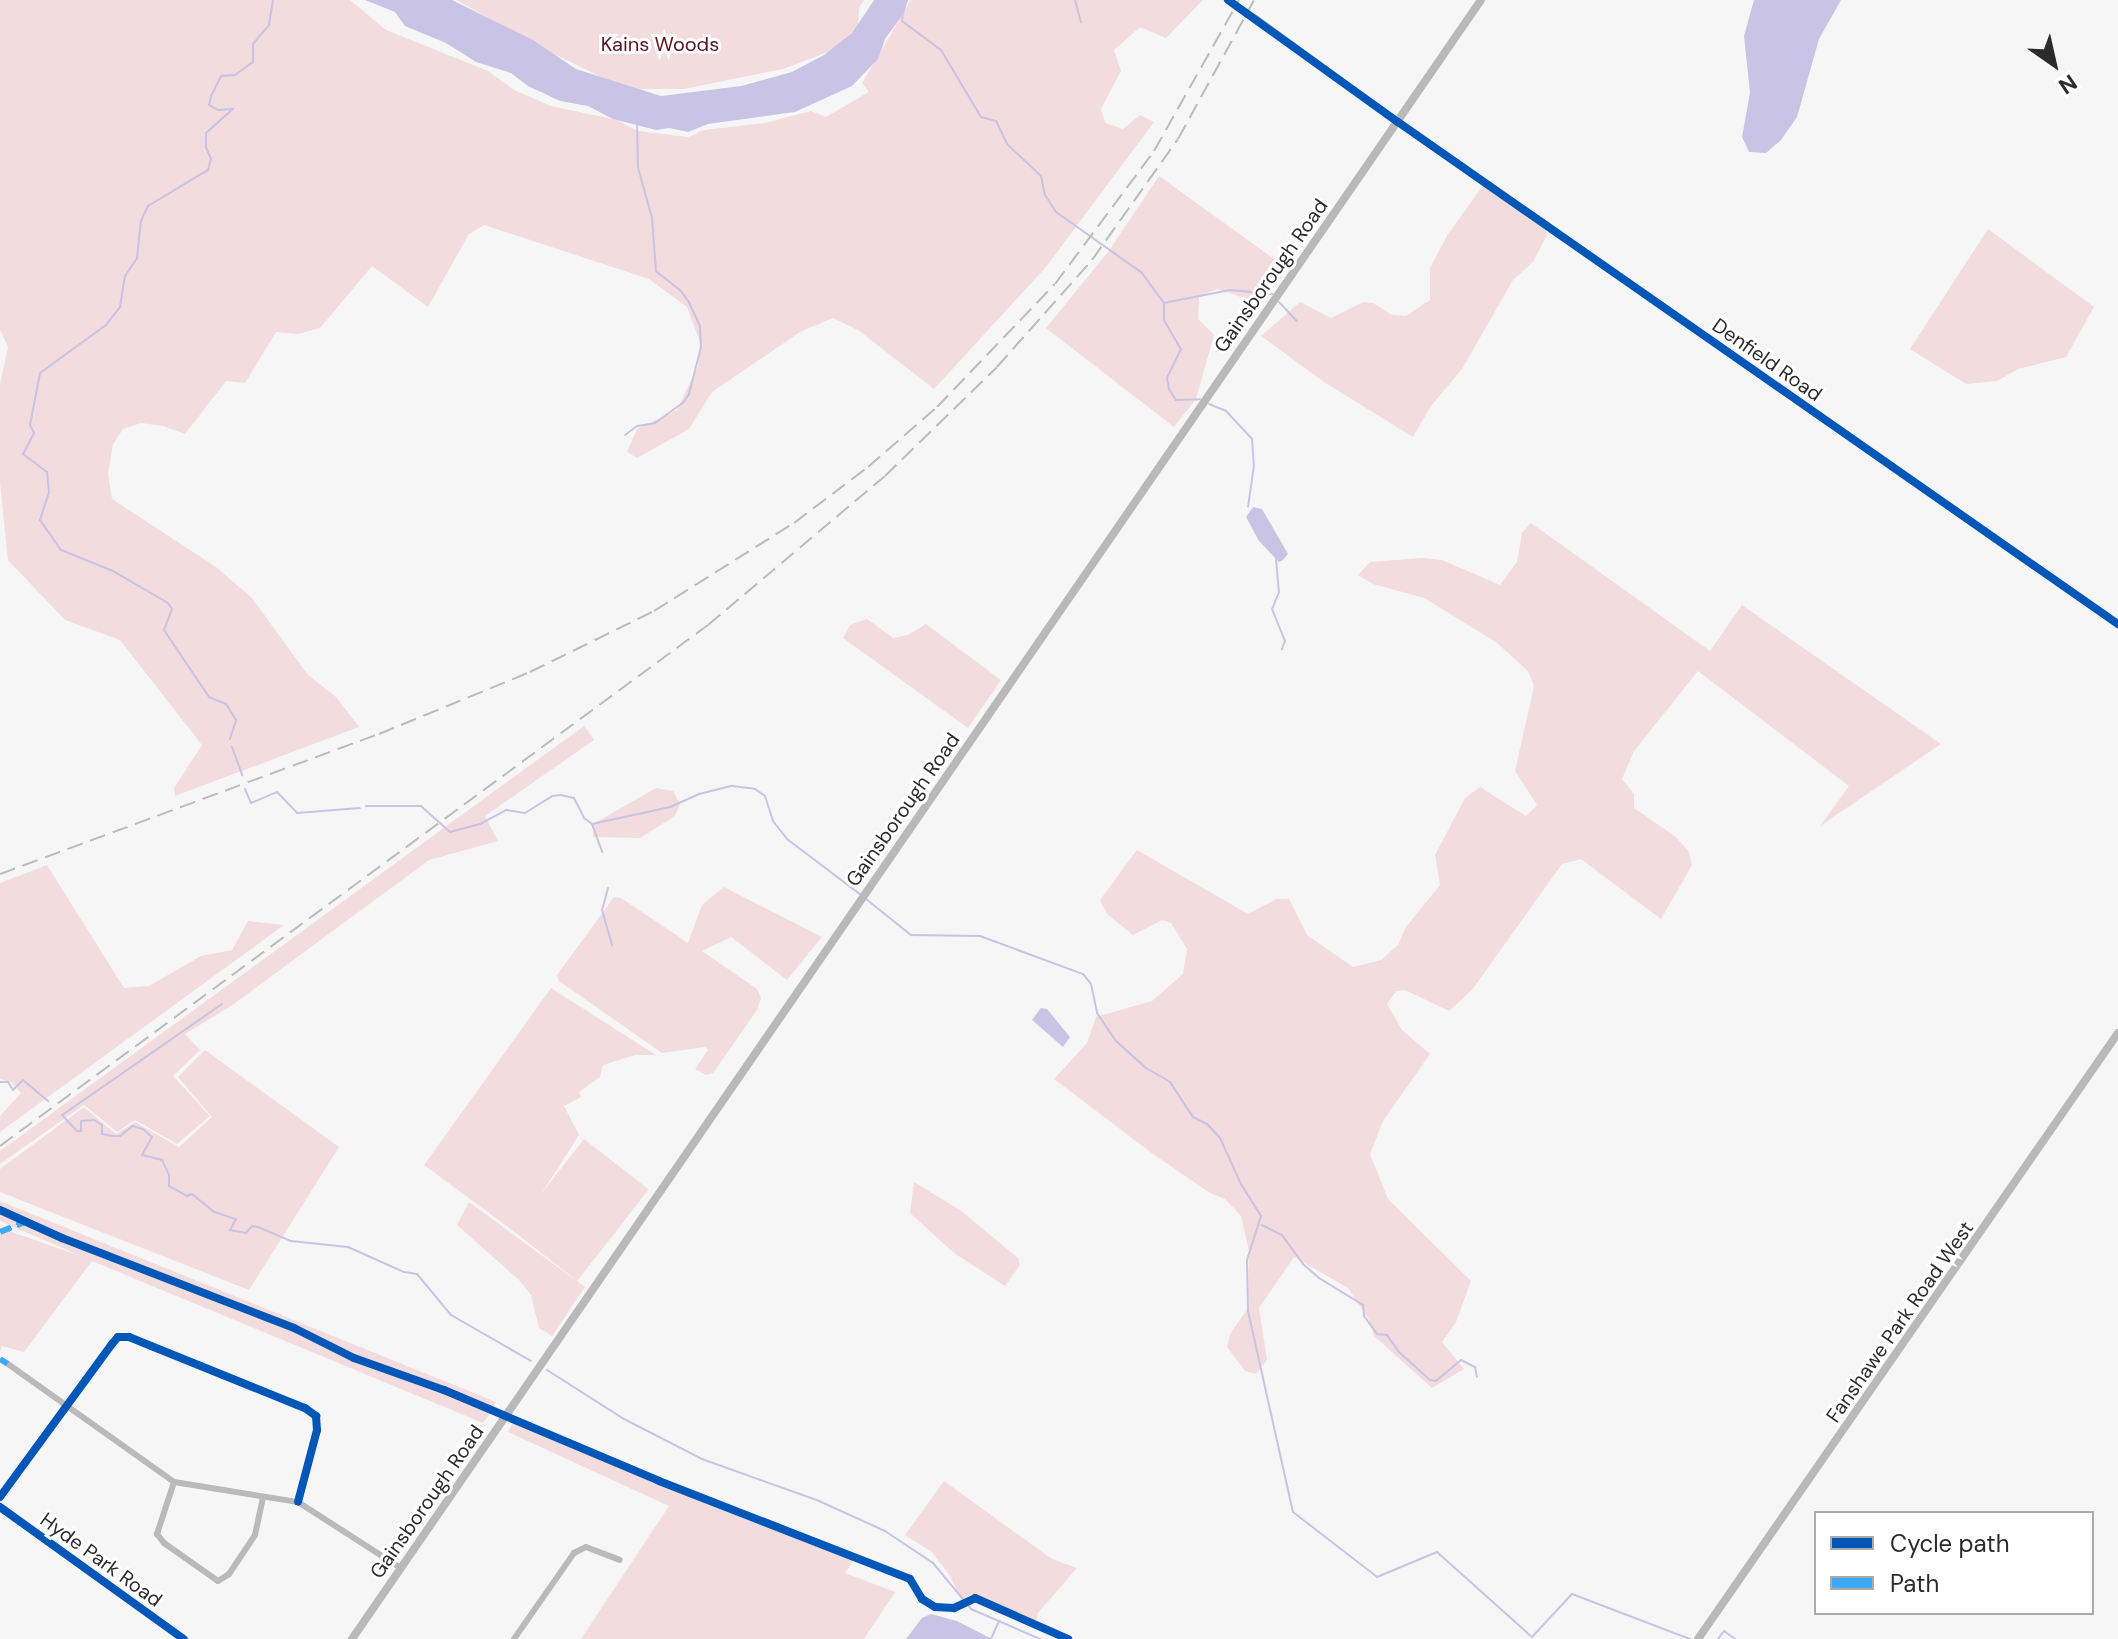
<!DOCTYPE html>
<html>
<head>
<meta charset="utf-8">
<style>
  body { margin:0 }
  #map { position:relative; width:2118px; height:1639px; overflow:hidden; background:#f7f6f7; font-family:"DM Sans",sans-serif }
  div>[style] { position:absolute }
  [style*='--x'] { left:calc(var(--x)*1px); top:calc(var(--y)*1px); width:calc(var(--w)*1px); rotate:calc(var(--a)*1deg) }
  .green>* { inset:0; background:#f2dcdd; transform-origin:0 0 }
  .water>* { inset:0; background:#c9c4e5 }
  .stream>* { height:2px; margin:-1px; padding:0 1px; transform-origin:1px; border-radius:1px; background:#c9c4e5 }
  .minor>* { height:6px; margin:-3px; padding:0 3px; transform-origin:3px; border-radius:3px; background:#bababb }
  .tertiary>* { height:7px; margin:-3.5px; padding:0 3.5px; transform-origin:3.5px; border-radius:3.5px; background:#bababb }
  .secondary>* { height:8px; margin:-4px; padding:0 4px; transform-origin:4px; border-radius:4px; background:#b9b9ba }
  .rail>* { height:2px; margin-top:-1px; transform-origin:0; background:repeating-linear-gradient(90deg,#bbbabc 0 16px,transparent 0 24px) }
  .minor-bridge>* { height:6px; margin:-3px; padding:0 3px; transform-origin:3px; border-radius:3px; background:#bababb }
  .quiet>* { height:6px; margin-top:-3px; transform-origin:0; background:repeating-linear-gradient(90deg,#3fa9f5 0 12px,transparent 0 18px) }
  .cycleway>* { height:8px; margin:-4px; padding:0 4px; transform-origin:4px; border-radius:4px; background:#0057b8 }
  span { translate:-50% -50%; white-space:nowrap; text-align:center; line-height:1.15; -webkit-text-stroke:6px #fff; paint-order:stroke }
  .park-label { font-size:20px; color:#561420 }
  .street-label { font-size:20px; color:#2c2b2b }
  .legend { position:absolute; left:1814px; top:1511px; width:280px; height:104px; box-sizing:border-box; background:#fff; border:2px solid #abaaaa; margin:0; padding:10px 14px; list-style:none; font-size:24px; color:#2c2b2b }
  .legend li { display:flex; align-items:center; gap:16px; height:40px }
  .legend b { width:40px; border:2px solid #abaaaa }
  .north { position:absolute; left:2014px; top:24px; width:80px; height:80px; -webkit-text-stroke:6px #fff; paint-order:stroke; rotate:146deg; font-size:22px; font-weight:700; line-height:32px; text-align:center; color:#2c2b2b }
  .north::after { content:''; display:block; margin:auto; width:28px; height:36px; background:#2c2b2b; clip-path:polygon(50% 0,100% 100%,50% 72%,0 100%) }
</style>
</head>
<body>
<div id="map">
  <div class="green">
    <i style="clip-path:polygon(0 0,350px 0,386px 30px,488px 71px,514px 90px,551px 106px,617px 120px,638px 131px,688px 137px,704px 130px,765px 123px,811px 111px,826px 117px,869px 92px,862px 83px,911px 0,1203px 0,1166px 38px,1140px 27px,1114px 50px,1121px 71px,1101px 109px,1105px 123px,1123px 129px,1140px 115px,1154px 122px,1046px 267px,934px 389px,858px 330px,833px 318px,800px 332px,712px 392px,689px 429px,637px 458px,627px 452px,637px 429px,677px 410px,698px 366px,700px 342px,687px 307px,649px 279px,484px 225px,469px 234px,428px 307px,372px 266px,320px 328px,298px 334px,276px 332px,245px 383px,226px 381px,185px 434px,163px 426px,141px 423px,123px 429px,113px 444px,108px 474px,112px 499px,216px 567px,252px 598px,308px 675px,336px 697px,359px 727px,175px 796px,174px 788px,202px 745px,120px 640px,65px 620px,8px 560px,0 483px,0 384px,8px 347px,0 330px)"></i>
    <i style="clip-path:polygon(456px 0,864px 0,859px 8px,858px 26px,836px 49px,783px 69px,684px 89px,626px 89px,552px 53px)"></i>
    <i style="clip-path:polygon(1159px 176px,1288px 269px,1261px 304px,1218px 289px,1199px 296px,1198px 319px,1214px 335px,1196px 399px,1174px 427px,1046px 328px,1108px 252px)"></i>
    <i style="clip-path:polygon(1485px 183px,1530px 213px,1546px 230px,1547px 235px,1533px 262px,1513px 280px,1462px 369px,1431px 406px,1413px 437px,1324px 382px,1261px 336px,1300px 302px,1331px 318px,1363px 302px,1373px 303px,1392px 315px,1406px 316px,1430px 300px,1430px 268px,1448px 234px)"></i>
    <i style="clip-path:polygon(1988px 229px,2094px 307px,2066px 357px,2018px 369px,1997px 381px,1966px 384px,1910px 349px)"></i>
    <i style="clip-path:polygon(1531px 523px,1710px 651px,1742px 605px,1941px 744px,1820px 826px,1849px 786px,1698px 671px,1634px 751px,1622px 779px,1634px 794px,1634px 808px,1676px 837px,1689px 852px,1692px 865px,1661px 919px,1581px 859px,1562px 864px,1472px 990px,1449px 1011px,1405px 990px,1396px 991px,1387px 1004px,1402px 1030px,1430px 1054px,1383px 1121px,1370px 1154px,1388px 1199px,1471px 1281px,1456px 1322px,1442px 1342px,1464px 1369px,1432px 1388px,1374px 1336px,1369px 1320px,1348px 1288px,1294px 1257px,1259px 1308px,1267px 1360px,1256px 1374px,1245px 1371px,1227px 1347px,1230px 1334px,1248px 1308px,1249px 1251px,1241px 1216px,1225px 1199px,1210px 1193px,1153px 1154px,1054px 1079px,1087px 1043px,1096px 1017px,1152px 1001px,1183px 974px,1187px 949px,1171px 923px,1162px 920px,1133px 935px,1107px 914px,1100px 900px,1137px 850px,1248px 914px,1277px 899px,1289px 899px,1307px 935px,1353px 967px,1381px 960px,1398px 945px,1406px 927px,1440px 885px,1435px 855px,1465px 798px,1480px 787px,1526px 816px,1537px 805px,1515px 771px,1534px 686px,1528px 671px,1496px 642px,1424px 598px,1373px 584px,1358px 575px,1370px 562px,1422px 558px,1442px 560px,1500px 585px,1517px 562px,1522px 533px)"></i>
    <i style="clip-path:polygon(867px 619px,893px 638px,908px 635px,926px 624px,1001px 680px,968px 728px,843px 638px,850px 625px)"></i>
    <i style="clip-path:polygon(584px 726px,594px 740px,485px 816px,498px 841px,429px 860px,231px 1006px,185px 1034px,200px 1050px,173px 1076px,210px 1116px,177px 1144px,135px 1120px,117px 1132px,84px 1105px,0 1164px,0 1151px)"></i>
    <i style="clip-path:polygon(656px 788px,673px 791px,680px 804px,675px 816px,640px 838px,593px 837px,593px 824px)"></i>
    <i style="clip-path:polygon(47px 865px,124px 988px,149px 986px,201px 956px,232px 950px,248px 921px,284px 925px,0 1132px,0 1116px,21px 1093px,11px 1082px,0 1079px,0 883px)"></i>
    <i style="clip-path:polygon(724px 887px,822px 937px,787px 980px,731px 937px,702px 951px,757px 989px,761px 998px,757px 1010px,713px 1073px,706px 1075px,695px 1069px,708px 1050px,705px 1047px,662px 1053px,559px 981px,557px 975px,614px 897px,621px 898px,688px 943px,702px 905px)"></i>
    <i style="clip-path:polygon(551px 988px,656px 1055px,635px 1055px,603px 1065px,600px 1077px,579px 1092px,581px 1097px,564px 1106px,579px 1135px,516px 1233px,424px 1165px)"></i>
    <i style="clip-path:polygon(205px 1050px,339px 1147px,249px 1290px,0 1192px,0 1169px,84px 1107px,116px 1134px,135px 1122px,179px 1147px,212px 1117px,178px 1077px)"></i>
    <i style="left:584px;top:1139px;width:82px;height:116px;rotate:38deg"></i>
    <i style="clip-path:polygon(914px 1182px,960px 1210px,1018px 1258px,1020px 1265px,1005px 1286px,954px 1253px,910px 1213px)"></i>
    <i style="clip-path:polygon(0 1201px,496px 1402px,492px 1411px,483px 1423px,92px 1261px,24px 1352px,2px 1346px,0 1351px,0 1228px,81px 1256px,0 1221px)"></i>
    <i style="clip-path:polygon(469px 1202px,585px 1287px,552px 1336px,539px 1328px,531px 1295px,519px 1280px,457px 1225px)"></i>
    <i style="clip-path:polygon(513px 1422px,700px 1501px,854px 1560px,845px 1573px,895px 1592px,864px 1639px,581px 1639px,669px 1506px,508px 1432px)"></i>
    <i style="clip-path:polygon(944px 1481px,1052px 1559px,1077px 1568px,1038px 1613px,1035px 1628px,960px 1597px,950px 1576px,932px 1552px,905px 1535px)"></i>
  </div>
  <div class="water">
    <i style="clip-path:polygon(365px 0,452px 0,533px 40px,576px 69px,661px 96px,741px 86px,792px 72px,824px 55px,852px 33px,874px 0,908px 0,904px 13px,885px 39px,878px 59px,852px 86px,795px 112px,708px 124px,688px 132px,669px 128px,656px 130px,613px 119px,588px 106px,560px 101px,528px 86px,511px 73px,476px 62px,446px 43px,405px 26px,395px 12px)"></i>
    <i style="clip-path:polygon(1754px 0,1841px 0,1819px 39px,1797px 117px,1781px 140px,1766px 153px,1749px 152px,1742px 137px,1750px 93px,1744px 36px)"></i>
    <i style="clip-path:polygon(1253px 507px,1262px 509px,1288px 554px,1283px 560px,1279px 562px,1259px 541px,1246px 517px)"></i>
    <i style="clip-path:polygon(1041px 1008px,1047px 1009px,1070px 1037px,1063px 1047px,1032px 1020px)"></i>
    <i style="clip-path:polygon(931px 1614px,957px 1621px,992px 1639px,906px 1639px,922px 1618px)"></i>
  </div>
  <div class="stream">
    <i style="--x:1075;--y:0;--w:23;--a:75"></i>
    <i style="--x:903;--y:12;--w:9;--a:96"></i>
    <i style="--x:902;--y:21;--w:49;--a:36.6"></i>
    <i style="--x:941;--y:50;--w:78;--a:59.2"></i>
    <i style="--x:981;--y:117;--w:16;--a:15"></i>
    <i style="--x:996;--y:121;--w:25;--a:64"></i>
    <i style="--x:1007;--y:144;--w:47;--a:43.3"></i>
    <i style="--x:1041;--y:176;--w:19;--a:78"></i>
    <i style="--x:1045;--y:195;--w:20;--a:57"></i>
    <i style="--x:1056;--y:212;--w:105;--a:35.3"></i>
    <i style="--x:1142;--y:273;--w:37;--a:54"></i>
    <i style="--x:1164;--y:303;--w:17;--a:90"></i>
    <i style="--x:1164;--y:320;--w:34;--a:60"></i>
    <i style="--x:1181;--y:349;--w:32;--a:116"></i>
    <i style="--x:1167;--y:378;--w:11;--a:80"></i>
    <i style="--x:1169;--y:389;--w:13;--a:58"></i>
    <i style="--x:1176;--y:400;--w:24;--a:-2"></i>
    <i style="--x:1279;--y:302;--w:26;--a:47"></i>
    <i style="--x:1164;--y:303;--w:67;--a:-11.1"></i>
    <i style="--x:1230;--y:290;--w:43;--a:5.3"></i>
    <i style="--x:1209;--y:404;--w:18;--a:22"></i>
    <i style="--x:1226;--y:411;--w:38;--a:47"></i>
    <i style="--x:1252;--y:439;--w:26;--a:86"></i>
    <i style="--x:1254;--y:465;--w:42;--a:98.1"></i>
    <i style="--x:625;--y:435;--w:15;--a:-37"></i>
    <i style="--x:637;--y:426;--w:18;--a:-9"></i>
    <i style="--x:655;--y:423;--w:34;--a:-36"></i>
    <i style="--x:683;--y:403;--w:11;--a:-56"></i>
    <i style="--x:689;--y:394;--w:49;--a:-75.7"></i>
    <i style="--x:701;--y:347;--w:21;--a:-93"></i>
    <i style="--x:700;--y:326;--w:26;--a:-115"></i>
    <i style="--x:689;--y:302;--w:15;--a:-127"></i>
    <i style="--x:680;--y:290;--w:31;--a:-142"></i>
    <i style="--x:656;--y:271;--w:53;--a:-94.3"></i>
    <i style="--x:652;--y:218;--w:53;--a:-105.4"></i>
    <i style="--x:638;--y:167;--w:46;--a:-91.2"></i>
    <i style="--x:1276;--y:559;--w:33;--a:85"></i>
    <i style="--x:1279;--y:592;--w:18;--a:112"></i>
    <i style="--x:1272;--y:609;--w:35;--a:68"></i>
    <i style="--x:1285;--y:641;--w:9;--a:111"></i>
    <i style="--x:230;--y:739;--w:20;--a:-72"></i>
    <i style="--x:236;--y:720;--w:19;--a:-122"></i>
    <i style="--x:226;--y:704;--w:18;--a:-158"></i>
    <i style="--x:209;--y:697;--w:81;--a:-123.9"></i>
    <i style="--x:164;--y:630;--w:22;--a:-69"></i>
    <i style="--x:172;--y:609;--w:7;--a:-124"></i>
    <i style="--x:168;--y:603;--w:64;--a:-149.8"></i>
    <i style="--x:113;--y:571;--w:56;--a:-158"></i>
    <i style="--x:61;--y:550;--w:37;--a:-125"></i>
    <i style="--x:40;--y:520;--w:28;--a:-72"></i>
    <i style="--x:49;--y:493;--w:21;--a:-95"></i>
    <i style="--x:47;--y:472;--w:30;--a:-143"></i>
    <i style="--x:23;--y:454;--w:24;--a:-62"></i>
    <i style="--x:34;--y:433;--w:9;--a:-117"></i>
    <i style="--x:30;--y:425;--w:53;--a:-79.1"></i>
    <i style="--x:40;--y:373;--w:82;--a:-36"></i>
    <i style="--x:106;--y:325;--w:23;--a:-52"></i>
    <i style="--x:120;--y:307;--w:31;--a:-81"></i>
    <i style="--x:125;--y:276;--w:22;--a:-56"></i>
    <i style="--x:137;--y:258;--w:37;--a:-84"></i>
    <i style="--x:141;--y:221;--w:17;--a:-65"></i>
    <i style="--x:148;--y:206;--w:70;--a:-31"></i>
    <i style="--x:208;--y:170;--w:11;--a:-75"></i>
    <i style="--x:211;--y:159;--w:13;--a:-113"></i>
    <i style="--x:206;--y:147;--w:14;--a:-90"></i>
    <i style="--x:206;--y:133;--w:36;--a:-42"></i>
    <i style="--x:233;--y:109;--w:15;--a:176"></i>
    <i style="--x:218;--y:110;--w:10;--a:-151"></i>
    <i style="--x:209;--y:105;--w:9;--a:-77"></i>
    <i style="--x:211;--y:96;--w:22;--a:-63"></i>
    <i style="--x:221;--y:76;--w:14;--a:-4"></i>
    <i style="--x:235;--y:75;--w:22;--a:-36"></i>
    <i style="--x:253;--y:62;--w:18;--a:-90"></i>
    <i style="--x:253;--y:44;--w:25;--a:-50"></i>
    <i style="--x:269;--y:25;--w:25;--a:-81"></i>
    <i style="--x:232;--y:747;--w:30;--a:70"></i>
    <i style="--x:245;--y:789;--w:15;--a:67"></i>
    <i style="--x:251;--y:803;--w:28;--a:-23"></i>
    <i style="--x:277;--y:792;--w:29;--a:46"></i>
    <i style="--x:297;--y:813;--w:63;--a:-4.5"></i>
    <i style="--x:366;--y:806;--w:55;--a:0"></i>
    <i style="--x:421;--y:806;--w:39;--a:42"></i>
    <i style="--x:450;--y:832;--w:31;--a:-15"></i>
    <i style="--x:480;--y:824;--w:30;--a:-28"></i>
    <i style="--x:506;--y:810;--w:19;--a:9"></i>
    <i style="--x:525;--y:813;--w:32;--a:-32"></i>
    <i style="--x:552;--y:796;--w:9;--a:-6"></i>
    <i style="--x:561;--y:795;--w:13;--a:13"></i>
    <i style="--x:574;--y:798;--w:22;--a:63"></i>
    <i style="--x:584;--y:818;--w:10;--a:37"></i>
    <i style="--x:592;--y:824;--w:30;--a:70"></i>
    <i style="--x:592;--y:824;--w:80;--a:-12.3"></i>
    <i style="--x:670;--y:807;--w:32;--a:-24"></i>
    <i style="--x:699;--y:794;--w:34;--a:-14"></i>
    <i style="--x:732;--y:786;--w:23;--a:7"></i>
    <i style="--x:755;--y:789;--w:12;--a:35"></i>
    <i style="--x:765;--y:796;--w:26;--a:72"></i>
    <i style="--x:773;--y:821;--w:23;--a:52"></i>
    <i style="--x:787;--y:839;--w:93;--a:37.1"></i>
    <i style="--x:608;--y:888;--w:23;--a:105"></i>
    <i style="--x:602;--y:910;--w:37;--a:74"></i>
    <i style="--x:866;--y:899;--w:58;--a:38.7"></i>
    <i style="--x:911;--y:935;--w:69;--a:0.8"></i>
    <i style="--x:980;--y:936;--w:110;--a:20.3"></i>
    <i style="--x:1083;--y:974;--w:13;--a:51"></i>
    <i style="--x:1091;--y:984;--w:30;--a:78"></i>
    <i style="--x:1097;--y:1013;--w:32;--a:56"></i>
    <i style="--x:1115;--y:1040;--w:42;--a:42.1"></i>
    <i style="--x:1146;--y:1068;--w:28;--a:30"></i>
    <i style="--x:1170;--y:1082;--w:42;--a:56.7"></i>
    <i style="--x:1193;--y:1117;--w:16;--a:27"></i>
    <i style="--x:1207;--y:1124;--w:19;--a:47"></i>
    <i style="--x:1220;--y:1138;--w:51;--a:65.5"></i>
    <i style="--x:1241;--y:1184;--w:38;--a:58"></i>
    <i style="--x:1261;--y:1216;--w:46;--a:107.7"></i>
    <i style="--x:1247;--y:1260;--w:51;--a:88.9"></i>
    <i style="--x:1248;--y:1311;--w:206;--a:77.4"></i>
    <i style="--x:1293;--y:1512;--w:106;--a:37.7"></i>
    <i style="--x:1377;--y:1577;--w:65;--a:-22.6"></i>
    <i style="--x:1437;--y:1552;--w:127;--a:41.8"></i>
    <i style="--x:1532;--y:1637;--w:59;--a:-47.1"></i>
    <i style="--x:1572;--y:1594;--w:126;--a:20.9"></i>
    <i style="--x:222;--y:1004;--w:195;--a:145.2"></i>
    <i style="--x:62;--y:1115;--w:22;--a:47"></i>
    <i style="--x:77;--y:1131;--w:4;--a:0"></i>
    <i style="--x:81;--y:1131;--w:10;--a:-90"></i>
    <i style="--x:81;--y:1121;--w:13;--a:-4"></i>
    <i style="--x:94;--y:1120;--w:9;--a:32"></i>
    <i style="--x:102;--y:1125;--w:9;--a:90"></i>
    <i style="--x:102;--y:1134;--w:10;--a:11"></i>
    <i style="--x:112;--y:1136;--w:8;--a:0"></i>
    <i style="--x:120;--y:1136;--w:16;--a:-38"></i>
    <i style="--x:133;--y:1126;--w:10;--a:17"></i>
    <i style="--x:143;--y:1129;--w:12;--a:42"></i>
    <i style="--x:152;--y:1137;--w:21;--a:119"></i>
    <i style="--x:142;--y:1155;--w:21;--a:14"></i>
    <i style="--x:162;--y:1160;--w:17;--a:65"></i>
    <i style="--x:169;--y:1175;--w:11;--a:90"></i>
    <i style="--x:169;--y:1186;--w:21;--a:29"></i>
    <i style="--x:187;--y:1196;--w:5;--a:-22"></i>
    <i style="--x:192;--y:1194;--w:28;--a:39"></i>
    <i style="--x:214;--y:1212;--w:23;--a:18"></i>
    <i style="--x:236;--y:1219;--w:13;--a:119"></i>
    <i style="--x:230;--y:1230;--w:16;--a:11"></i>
    <i style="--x:246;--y:1233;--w:9;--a:-49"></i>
    <i style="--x:252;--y:1226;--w:6;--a:9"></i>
    <i style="--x:258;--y:1227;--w:36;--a:23"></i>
    <i style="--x:291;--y:1241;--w:57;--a:6"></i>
    <i style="--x:348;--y:1247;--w:61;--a:24.1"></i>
    <i style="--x:404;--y:1272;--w:13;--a:9"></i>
    <i style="--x:417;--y:1274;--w:53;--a:50.3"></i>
    <i style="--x:451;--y:1315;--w:92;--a:29.9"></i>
    <i style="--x:0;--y:1082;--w:8;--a:0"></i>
    <i style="--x:8;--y:1082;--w:9;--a:58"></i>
    <i style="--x:13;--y:1090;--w:14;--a:-45"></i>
    <i style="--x:23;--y:1080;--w:33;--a:40"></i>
    <i style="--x:1262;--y:1225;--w:22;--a:27"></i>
    <i style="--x:1282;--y:1235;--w:36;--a:54"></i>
    <i style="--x:1303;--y:1264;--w:21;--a:41"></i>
    <i style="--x:1319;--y:1278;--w:52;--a:31.5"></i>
    <i style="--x:1363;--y:1305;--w:11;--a:85"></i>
    <i style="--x:1364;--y:1316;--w:22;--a:54"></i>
    <i style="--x:1377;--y:1334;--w:10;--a:6"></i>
    <i style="--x:1387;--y:1335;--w:19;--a:55"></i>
    <i style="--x:1398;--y:1351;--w:43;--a:42.2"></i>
    <i style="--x:1430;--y:1380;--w:6;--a:9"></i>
    <i style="--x:1436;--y:1381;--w:33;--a:-40"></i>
    <i style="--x:1461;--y:1360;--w:16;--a:27"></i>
    <i style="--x:1475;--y:1367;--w:10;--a:79"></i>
    <i style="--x:547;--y:1370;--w:91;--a:32.5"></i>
    <i style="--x:624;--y:1419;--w:88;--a:27.1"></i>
    <i style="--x:702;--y:1459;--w:124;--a:19.7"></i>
    <i style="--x:819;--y:1501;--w:72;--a:24.4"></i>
    <i style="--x:885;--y:1531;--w:58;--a:33.7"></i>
    <i style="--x:933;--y:1563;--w:60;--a:50.4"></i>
    <i style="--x:971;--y:1609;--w:75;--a:23.5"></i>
    <i style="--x:991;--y:1639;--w:20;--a:-66"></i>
    <i style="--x:1718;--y:1639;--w:10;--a:-53"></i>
    <i style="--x:1724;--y:1631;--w:14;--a:36"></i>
  </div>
  <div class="minor">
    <i style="--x:1256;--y:18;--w:176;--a:36.2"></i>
    <i style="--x:8;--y:1364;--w:204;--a:35.4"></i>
    <i style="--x:174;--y:1482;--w:126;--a:9.2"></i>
    <i style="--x:298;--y:1502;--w:122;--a:32.7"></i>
    <i style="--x:174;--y:1482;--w:55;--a:108.1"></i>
    <i style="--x:157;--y:1534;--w:11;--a:52"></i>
    <i style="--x:164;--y:1543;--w:66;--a:35.1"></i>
    <i style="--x:218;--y:1581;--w:13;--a:-32"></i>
    <i style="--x:229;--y:1574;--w:47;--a:-56.3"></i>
    <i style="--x:255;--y:1535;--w:38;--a:-78"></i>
    <i style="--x:0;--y:1497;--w:190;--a:-53.8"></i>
    <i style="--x:112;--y:1344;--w:9;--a:-49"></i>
    <i style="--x:118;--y:1337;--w:11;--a:0"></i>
    <i style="--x:129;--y:1337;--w:190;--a:22"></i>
    <i style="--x:305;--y:1408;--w:14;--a:36"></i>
    <i style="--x:316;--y:1416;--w:14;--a:86"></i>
    <i style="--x:317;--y:1430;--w:74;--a:104.8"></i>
    <i style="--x:514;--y:1639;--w:105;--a:-55.1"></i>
    <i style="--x:574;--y:1553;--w:13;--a:-27"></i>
    <i style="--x:586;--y:1547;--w:36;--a:21"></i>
  </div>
  <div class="tertiary">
    <i style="--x:1398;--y:122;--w:878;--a:34.89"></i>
  </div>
  <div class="secondary">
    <i style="--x:0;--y:1507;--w:226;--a:35.7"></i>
    <i style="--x:352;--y:1639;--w:1990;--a:-55.44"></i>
    <i style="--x:1698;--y:1639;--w:737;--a:-55.28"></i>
  </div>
  <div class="rail">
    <i style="--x:0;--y:874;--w:404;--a:-20.3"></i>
    <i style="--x:379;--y:734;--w:163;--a:-22.3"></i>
    <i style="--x:530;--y:672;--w:138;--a:-26.2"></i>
    <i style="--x:654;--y:611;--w:165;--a:-32.2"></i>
    <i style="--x:794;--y:523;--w:93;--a:-37.1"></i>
    <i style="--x:868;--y:467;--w:91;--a:-41"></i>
    <i style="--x:937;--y:407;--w:170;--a:-46.2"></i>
    <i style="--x:1055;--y:284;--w:166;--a:-53.3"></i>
    <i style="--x:1154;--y:151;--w:173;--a:-60.6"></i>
    <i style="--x:0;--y:1146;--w:879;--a:-36.35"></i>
    <i style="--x:708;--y:625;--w:231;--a:-40.1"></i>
    <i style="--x:885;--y:476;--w:156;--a:-44.2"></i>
    <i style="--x:997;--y:367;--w:143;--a:-48.4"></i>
    <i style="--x:1092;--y:260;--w:148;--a:-54.6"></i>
    <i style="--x:1178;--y:139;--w:158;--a:-61.3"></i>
  </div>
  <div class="minor-bridge">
    <i style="--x:1228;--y:0;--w:33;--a:33"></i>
  </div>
  <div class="quiet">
    <i style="--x:0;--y:1232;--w:27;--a:-22"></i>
    <i style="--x:0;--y:1359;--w:9;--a:32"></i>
  </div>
  <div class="cycleway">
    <i style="--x:1228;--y:0;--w:209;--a:35.7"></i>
    <i style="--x:1398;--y:122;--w:878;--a:34.89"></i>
    <i style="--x:0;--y:1210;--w:68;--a:24.3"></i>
    <i style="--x:62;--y:1238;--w:249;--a:21.2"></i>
    <i style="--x:294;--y:1328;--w:67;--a:26.6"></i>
    <i style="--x:354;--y:1358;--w:96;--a:19.6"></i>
    <i style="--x:444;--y:1390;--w:233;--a:22.9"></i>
    <i style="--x:659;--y:1481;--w:269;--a:21.3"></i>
    <i style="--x:910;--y:1579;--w:23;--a:59"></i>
    <i style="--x:922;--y:1599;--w:15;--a:32"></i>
    <i style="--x:935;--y:1607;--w:19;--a:3"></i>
    <i style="--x:954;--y:1608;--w:23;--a:-25"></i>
    <i style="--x:975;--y:1598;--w:102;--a:23.8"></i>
    <i style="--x:0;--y:1497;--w:190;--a:-53.8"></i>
    <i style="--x:112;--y:1344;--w:9;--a:-49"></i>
    <i style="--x:118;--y:1337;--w:11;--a:0"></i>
    <i style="--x:129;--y:1337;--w:190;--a:22"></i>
    <i style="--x:305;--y:1408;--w:14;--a:36"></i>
    <i style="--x:316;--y:1416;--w:14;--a:86"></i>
    <i style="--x:317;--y:1430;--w:74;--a:104.8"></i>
    <i style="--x:0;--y:1507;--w:226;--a:35.7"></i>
  </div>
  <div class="park-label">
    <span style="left:660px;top:44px">Kains Woods</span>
  </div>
  <div class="street-label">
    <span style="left:1271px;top:276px;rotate:-55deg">Gainsborough Road</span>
    <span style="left:1767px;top:360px;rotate:35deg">Denfield Road</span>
    <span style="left:903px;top:810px;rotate:-55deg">Gainsborough Road</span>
    <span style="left:1900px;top:1322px;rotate:-55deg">Fanshawe Park Road West</span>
    <span style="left:427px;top:1502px;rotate:-55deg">Gainsborough Road</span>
    <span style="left:101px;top:1560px;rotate:36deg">Hyde Park Road</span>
  </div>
  <ul class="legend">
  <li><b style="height:10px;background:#0057b8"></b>Cycle path</li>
  <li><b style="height:10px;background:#3fa9f5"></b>Path</li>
  </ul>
  <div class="north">N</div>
</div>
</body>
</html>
